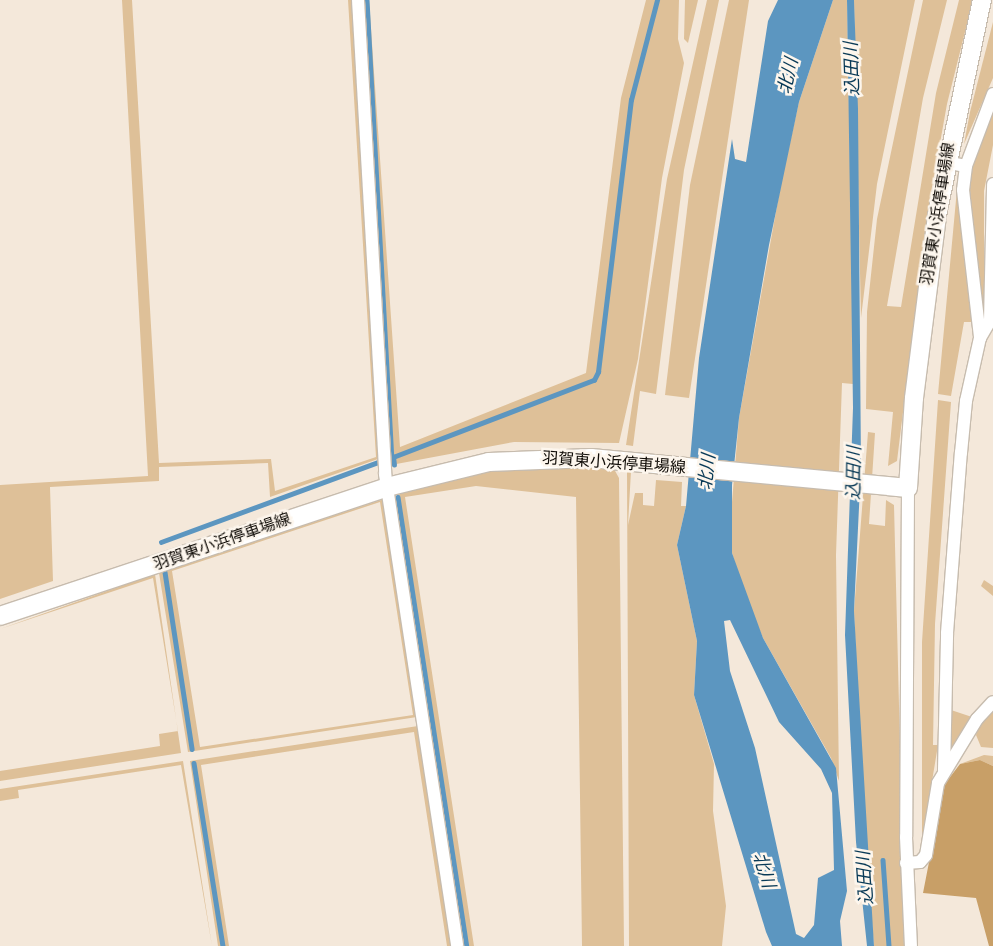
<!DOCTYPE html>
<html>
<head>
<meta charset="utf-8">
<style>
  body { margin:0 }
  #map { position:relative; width:993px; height:946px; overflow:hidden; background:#f4e8da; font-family:"Nunito Sans","Noto Sans JP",sans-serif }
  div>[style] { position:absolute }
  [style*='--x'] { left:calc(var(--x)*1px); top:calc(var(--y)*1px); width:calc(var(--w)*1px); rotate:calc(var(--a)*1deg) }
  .green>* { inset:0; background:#dec098 }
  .forest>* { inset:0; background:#c89f67 }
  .water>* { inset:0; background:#5c96c0 }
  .stream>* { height:4.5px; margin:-2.25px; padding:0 2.25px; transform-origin:2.25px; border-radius:2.25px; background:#5c96c0 }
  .roads { filter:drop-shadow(1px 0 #c7bcae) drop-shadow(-1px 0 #c7bcae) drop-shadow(0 1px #c7bcae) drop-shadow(0 -1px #c7bcae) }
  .street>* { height:12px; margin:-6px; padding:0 6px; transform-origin:6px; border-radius:6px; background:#fff }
  .secondary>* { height:18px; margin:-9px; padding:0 9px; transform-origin:9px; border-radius:9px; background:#fff }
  span { translate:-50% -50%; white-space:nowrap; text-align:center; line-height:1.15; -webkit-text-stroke:5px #fdf6ed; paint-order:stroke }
  .street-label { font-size:16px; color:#100c07 }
  .water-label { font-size:18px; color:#093a57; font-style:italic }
</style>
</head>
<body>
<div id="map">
  <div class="green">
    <i style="clip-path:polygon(122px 0,132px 0,159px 463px,271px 459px,275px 491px,376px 457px,348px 0,353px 0,378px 459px,270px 497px,268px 463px,159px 467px,159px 481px,50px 487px,53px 581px,0 599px,0 485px,148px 476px)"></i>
    <i style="clip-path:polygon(363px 0,369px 0,400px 447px,586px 373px,621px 98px,646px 0,679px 0,678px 39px,684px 63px,662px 178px,638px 359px,619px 443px,514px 442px,391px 465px)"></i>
    <i style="clip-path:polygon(685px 0,698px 0,688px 43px,684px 39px)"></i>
    <i style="clip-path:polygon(707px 0,719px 0,684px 170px,656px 394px,640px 391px,633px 446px,626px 445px,667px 179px)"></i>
    <i style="clip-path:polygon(729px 0,749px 0,689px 398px,665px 395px,690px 185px)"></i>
    <i style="clip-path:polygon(833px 0,847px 0,853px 331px,853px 384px,842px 383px,836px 555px,839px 781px,831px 758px,763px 638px,742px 588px,732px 553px,732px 502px,739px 418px,782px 178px,799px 102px)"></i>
    <i style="clip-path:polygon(854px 0,915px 0,877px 184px,861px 318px)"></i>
    <i style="clip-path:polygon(923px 0,947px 0,923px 98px,887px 306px,901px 307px,936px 93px,959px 0,973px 0,947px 104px,927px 216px,897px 461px,888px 466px,893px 412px,866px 409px,867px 312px,877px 219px)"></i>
    <i style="clip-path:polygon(993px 22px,993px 78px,964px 144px,970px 112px)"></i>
    <i style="clip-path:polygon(993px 111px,993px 145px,984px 191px,984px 318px,969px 189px,976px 149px)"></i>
    <i style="clip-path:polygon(957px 189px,972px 322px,964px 322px,951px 396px,938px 394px)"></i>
    <i style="clip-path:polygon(938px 400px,951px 402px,935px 624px,933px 745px,938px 745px,922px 842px,922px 642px)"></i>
    <i style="clip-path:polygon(868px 432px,875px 433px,869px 524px,885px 526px,886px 500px,894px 505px,905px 946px,874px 946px,863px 819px,854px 611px)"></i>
    <i style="clip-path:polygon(565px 466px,614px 469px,619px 478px,624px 946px,582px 946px,576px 497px,476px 486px,405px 497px,474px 946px,462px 946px,395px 498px,404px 491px,480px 472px)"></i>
    <i style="clip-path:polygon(627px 470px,631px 471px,628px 525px,635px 493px,643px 493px,643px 505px,654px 506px,656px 480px,682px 482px,681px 506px,686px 506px,677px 545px,697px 641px,694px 695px,714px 764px,713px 811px,726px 906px,722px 946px,629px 946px)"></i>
    <i style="clip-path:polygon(evenodd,384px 499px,417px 717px,188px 752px,159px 573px,384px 499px,380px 502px,413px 715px,200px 747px,172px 571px,380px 502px)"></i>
    <i style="clip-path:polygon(155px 574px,181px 753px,0 781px,0 771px,160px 746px,159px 734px,178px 731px,153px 578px,0 629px)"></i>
    <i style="clip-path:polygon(984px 580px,993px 586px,993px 596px,981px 586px)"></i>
    <i style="clip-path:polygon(951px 710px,972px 717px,951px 754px)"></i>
    <i style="clip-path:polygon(993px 712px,993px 748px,981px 747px,976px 735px,980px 723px)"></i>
    <i style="clip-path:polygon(418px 726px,452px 946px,447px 946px,414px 732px,201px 765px,229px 946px,218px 946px,190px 761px)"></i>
    <i style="clip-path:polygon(984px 755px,993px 756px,993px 766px,980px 760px,960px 764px)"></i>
    <i style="clip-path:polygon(183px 761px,212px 946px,181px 765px,18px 790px,19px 798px,0 801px,0 789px)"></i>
  </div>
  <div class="forest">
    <i style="clip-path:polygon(980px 760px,993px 766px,993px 946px,989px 946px,976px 898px,923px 893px,944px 785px,960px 764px)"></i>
  </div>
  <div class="water">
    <i style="clip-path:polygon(evenodd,778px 0,833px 0,799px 102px,769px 245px,739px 418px,732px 485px,732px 553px,763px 638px,836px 768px,847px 891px,840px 921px,842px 946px,772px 946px,766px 932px,694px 695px,697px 641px,677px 545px,686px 506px,699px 358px,732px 139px,735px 159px,746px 162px,768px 21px,778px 0,730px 620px,779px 722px,821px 769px,832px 793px,834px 870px,818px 878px,814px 925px,804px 938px,796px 934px,755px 748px,730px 671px,724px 621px,730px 620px)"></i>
    <i style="clip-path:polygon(847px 0,854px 0,858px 109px,861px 466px,854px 611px,874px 946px,867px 946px,856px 842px,845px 635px,853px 408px)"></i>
  </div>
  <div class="stream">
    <i style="--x:367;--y:0;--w:458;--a:86.9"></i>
    <i style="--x:394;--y:465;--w:8;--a:-97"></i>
    <i style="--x:393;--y:457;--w:215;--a:-21"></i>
    <i style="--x:594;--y:380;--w:9;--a:-63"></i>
    <i style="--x:598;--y:372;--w:274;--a:-83.1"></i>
    <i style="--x:631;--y:100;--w:103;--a:-75.4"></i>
    <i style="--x:398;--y:497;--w:454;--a:81.3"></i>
    <i style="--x:161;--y:542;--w:232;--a:-20.2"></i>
    <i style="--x:165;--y:572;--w:179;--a:81.3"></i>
    <i style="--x:194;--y:763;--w:185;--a:81"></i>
    <i style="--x:883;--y:860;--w:86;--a:86"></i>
  </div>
  <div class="roads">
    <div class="street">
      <i style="--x:358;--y:0;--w:475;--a:86.7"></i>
      <i style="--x:385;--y:474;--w:477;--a:81.3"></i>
      <i style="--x:945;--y:162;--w:21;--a:11"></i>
      <i style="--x:966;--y:166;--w:24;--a:97"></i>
      <i style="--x:963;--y:190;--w:149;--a:83.4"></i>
      <i style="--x:966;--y:166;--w:77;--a:-69.4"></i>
      <i style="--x:908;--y:488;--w:349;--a:90.3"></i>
      <i style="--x:906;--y:837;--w:109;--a:87.4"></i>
      <i style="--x:944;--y:770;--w:137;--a:-88.7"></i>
      <i style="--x:947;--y:633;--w:181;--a:-85.6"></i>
      <i style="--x:961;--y:453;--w:52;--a:-84.5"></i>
      <i style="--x:966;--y:401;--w:65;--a:-77.5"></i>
      <i style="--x:980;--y:338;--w:20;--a:-60"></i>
      <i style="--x:990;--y:321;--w:137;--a:-88.7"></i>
      <i style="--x:906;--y:863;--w:14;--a:-4"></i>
      <i style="--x:920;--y:862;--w:9;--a:-49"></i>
      <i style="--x:926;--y:855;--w:73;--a:-80.5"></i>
      <i style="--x:938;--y:783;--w:75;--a:-58.6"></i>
      <i style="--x:977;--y:719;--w:23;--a:-47"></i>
    </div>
    <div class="secondary">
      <i style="--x:0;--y:616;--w:408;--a:-18.4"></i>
      <i style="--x:387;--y:487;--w:105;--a:-13.8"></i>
      <i style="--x:489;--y:462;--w:102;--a:-2.2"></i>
      <i style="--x:591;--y:458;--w:318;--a:5.4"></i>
      <i style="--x:908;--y:488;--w:90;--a:-86.2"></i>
      <i style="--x:914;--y:398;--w:184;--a:-82.8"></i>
      <i style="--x:937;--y:215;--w:220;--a:-78.2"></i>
    </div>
  </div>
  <div class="street-label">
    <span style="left:938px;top:214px;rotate:-81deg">羽賀東小浜停車場線</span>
    <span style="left:614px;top:463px;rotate:4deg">羽賀東小浜停車場線</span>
    <span style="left:222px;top:542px;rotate:-19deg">羽賀東小浜停車場線</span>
  </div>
  <div class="water-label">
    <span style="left:852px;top:69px;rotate:-92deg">込田川</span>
    <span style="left:788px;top:76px;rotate:-77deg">北川</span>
    <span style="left:707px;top:472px;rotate:-83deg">北川</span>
    <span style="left:854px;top:473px;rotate:-89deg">込田川</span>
    <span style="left:764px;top:870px;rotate:73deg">北川</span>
    <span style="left:865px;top:878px;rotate:-94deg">込田川</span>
  </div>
</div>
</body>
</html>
